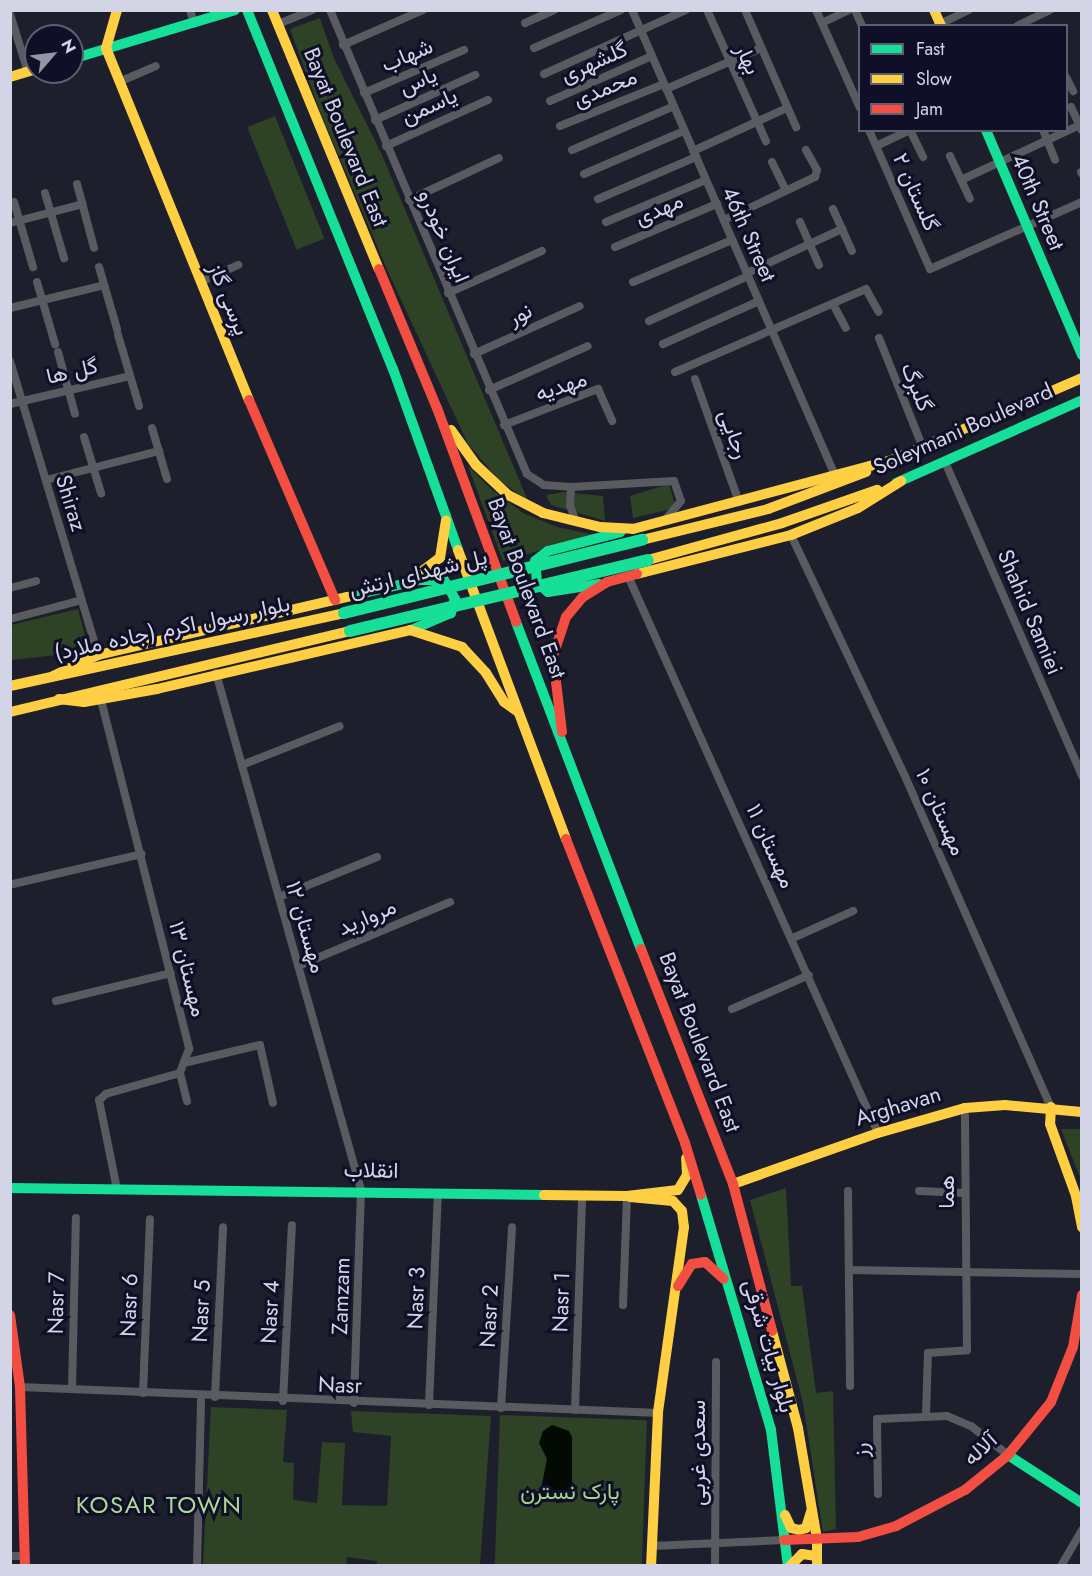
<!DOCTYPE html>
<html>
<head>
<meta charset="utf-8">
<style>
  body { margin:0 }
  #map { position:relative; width:1092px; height:1576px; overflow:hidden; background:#1e1f2c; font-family:Jost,Vazirmatn,sans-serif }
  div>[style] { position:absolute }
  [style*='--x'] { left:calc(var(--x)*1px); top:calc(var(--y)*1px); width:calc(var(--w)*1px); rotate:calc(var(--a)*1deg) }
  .green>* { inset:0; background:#2e4225; transform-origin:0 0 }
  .water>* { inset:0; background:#030a04 }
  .street>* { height:8px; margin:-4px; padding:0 4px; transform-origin:4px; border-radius:4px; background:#5a5b61 }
  .fast>* { height:10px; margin:-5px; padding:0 5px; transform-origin:5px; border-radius:5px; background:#16e098 }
  .slow>* { height:10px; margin:-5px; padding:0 5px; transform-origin:5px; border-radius:5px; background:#ffcf43 }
  .jam>* { height:10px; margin:-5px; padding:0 5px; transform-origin:5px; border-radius:5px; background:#f24e42 }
  .fast-bridge>* { height:12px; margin:-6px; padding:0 6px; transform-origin:6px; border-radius:6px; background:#16e098 }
  span { translate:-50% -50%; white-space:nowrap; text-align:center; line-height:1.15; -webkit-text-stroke:6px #0f0f27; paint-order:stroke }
  .street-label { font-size:22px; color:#d3d5e6 }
  .park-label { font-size:22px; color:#a5d589 }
  .neighbourhood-label { font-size:24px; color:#aed896; letter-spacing:1.5px }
  .frame { position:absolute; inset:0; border:12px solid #d3d5e6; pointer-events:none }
  .legend { position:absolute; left:858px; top:24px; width:210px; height:108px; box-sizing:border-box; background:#0f0f27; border:2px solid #5d5e73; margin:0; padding:8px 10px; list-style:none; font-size:18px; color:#d3d5e6 }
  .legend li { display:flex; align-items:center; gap:12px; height:30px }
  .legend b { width:30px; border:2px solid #5d5e73 }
  .north { position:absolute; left:24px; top:24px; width:60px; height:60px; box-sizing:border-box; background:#0f0f27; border:2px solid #5d5e73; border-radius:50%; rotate:62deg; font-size:16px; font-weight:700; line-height:24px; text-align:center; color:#d3d5e6 }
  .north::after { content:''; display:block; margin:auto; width:21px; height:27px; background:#9495a5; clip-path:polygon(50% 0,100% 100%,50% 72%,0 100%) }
</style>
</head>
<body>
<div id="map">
  <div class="green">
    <i style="clip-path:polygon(320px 18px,333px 56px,382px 155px,528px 501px,499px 480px,468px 444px,389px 274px,321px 114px,290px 29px)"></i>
    <i style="left:275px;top:116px;width:132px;height:30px;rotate:68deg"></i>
    <i style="clip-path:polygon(468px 466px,491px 489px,523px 513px,557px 527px,595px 535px,503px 561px)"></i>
    <i style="clip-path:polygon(669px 484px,676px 508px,633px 518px,630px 496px)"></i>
    <i style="clip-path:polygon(563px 492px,603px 496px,605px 521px,551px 505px,546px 495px)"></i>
    <i style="clip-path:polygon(78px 609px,87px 644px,84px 652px,11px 660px,11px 625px)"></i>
    <i style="clip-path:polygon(1061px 1129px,1081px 1129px,1081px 1180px)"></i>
    <i style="clip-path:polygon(786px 1188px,791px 1286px,802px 1286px,816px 1393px,833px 1391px,836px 1529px,823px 1532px,803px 1403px,750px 1200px)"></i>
    <i style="clip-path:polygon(211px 1407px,287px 1410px,283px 1462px,294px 1463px,293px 1500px,317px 1503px,322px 1442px,345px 1443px,342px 1505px,387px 1506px,391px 1436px,353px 1432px,351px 1411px,491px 1416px,480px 1565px,377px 1565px,377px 1561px,347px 1557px,346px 1565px,203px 1565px)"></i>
    <i style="left:500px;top:1415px;width:147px;height:151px;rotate:2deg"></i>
  </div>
  <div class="water">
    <i style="clip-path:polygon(552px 1425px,569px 1431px,572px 1437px,572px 1494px,566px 1502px,557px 1503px,541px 1489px,547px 1459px,539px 1443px,543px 1431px)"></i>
  </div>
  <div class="street">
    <i style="--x:190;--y:10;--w:14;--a:73"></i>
    <i style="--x:330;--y:10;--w:504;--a:67"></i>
    <i style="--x:527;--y:474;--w:20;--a:33"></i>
    <i style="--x:544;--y:485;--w:27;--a:4"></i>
    <i style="--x:571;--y:487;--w:103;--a:-3.3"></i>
    <i style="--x:674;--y:481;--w:21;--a:71"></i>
    <i style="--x:681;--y:501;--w:23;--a:130"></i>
    <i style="--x:632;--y:10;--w:505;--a:66.43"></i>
    <i style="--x:707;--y:10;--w:144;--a:65.8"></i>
    <i style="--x:745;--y:10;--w:128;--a:66.4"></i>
    <i style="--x:816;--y:10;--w:107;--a:65.8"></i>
    <i style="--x:855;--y:10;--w:17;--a:66"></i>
    <i style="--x:10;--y:14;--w:61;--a:72.8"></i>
    <i style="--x:525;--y:23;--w:32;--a:-24"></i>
    <i style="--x:822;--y:23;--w:30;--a:-26"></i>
    <i style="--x:278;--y:24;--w:37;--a:-22"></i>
    <i style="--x:940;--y:24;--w:32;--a:-26"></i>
    <i style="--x:1017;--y:26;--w:37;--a:-26"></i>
    <i style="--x:343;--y:45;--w:87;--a:-23.6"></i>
    <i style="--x:534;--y:48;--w:95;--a:-23.6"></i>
    <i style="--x:544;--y:74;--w:156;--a:-24.3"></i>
    <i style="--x:1066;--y:77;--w:16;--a:63"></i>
    <i style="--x:119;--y:82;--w:40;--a:-23.4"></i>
    <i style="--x:666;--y:89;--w:103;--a:-23.3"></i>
    <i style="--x:364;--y:93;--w:109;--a:-23.3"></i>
    <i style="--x:550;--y:101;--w:111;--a:-23.8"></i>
    <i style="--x:1071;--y:107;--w:26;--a:65"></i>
    <i style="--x:375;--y:120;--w:110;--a:-24.2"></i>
    <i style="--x:560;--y:126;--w:112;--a:-22"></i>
    <i style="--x:869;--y:130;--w:152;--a:66.3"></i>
    <i style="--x:930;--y:269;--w:166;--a:-23.8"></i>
    <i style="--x:910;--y:130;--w:30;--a:64"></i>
    <i style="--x:1043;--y:130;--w:32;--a:68"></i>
    <i style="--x:386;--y:146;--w:112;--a:-24.3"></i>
    <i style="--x:876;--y:146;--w:38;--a:-25"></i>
    <i style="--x:572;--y:150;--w:111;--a:-23.3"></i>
    <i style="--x:693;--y:151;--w:103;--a:-24.6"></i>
    <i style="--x:950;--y:156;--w:47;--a:65.1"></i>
    <i style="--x:772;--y:162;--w:32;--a:64"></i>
    <i style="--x:1081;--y:172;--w:2;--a:63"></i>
    <i style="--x:584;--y:174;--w:109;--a:-23.3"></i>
    <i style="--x:961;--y:180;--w:133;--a:-24.8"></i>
    <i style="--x:77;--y:184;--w:66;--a:75.1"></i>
    <i style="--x:45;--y:193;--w:68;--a:73.7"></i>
    <i style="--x:598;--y:199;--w:107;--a:-23.2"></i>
    <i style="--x:409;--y:200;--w:99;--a:-25"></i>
    <i style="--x:14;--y:202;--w:68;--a:73.7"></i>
    <i style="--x:833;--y:209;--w:46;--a:65.7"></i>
    <i style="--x:724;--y:220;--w:101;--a:-25.3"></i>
    <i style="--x:815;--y:177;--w:7;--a:-74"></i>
    <i style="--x:817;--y:170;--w:23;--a:-119"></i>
    <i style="--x:606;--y:222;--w:108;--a:-22.8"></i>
    <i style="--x:800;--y:222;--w:47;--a:66.2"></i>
    <i style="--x:10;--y:223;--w:75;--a:-14.6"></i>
    <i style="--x:615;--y:247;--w:111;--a:-22.9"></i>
    <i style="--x:99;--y:267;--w:65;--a:73.8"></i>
    <i style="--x:747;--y:273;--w:105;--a:-24.9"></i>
    <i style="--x:37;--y:282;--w:65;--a:73.8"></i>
    <i style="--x:200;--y:282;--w:42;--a:-24.1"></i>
    <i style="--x:633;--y:282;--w:108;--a:-23"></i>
    <i style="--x:448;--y:293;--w:103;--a:-24.1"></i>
    <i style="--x:833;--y:304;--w:27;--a:62"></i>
    <i style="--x:10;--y:308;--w:97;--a:-13.7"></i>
    <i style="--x:649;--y:321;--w:109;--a:-24.4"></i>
    <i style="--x:118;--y:335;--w:74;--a:73.5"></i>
    <i style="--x:879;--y:338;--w:118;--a:68.2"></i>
    <i style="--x:663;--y:344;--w:105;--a:-24.1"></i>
    <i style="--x:58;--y:352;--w:64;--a:74.7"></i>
    <i style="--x:474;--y:354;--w:116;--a:-24.4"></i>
    <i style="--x:10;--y:361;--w:307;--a:73.3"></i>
    <i style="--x:675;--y:372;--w:208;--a:-23.5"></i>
    <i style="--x:866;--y:289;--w:26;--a:61"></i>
    <i style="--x:695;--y:379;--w:131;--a:70.3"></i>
    <i style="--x:489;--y:390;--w:108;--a:-24"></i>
    <i style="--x:10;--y:404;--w:123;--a:-13.1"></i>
    <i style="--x:504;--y:425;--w:101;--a:-21"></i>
    <i style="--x:598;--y:389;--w:35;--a:66"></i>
    <i style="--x:152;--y:428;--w:53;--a:73.6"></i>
    <i style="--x:84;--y:437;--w:59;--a:73.1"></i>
    <i style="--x:945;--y:462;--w:343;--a:66.4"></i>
    <i style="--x:46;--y:480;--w:117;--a:-14.4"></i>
    <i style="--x:571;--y:487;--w:18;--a:93"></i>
    <i style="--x:570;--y:505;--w:18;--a:71"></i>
    <i style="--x:791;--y:535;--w:264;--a:64.7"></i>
    <i style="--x:904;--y:774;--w:364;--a:66.2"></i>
    <i style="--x:628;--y:576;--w:611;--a:65.83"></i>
    <i style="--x:10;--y:588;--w:27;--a:-15"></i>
    <i style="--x:10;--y:619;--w:74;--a:-14.8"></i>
    <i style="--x:216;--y:673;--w:537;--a:74.33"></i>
    <i style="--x:361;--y:1190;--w:213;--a:91.9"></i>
    <i style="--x:101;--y:700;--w:360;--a:75.8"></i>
    <i style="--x:189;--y:1049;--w:26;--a:111"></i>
    <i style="--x:180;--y:1073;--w:77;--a:164.2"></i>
    <i style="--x:106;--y:1094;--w:9;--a:139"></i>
    <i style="--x:99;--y:1100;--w:91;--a:78.6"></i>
    <i style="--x:242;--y:765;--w:105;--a:-21.7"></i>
    <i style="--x:13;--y:884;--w:132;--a:-13.1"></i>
    <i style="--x:279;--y:897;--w:106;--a:-22.2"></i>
    <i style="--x:793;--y:938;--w:66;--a:-24.2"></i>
    <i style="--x:298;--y:966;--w:165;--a:-22.8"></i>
    <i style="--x:56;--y:1001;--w:118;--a:-13.7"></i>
    <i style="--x:732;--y:1009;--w:84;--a:-23.8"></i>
    <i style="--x:188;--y:1062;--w:74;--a:-13.3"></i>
    <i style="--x:260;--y:1045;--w:59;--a:77.4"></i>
    <i style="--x:180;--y:1073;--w:29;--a:76"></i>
    <i style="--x:848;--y:1191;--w:195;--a:89.4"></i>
    <i style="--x:919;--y:1191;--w:46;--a:2.5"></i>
    <i style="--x:850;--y:1270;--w:232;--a:1"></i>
    <i style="--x:623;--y:1305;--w:109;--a:-87.9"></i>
    <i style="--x:20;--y:1387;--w:639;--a:2.33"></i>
    <i style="--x:72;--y:1389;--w:171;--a:-88.7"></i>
    <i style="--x:143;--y:1393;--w:174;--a:-87.7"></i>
    <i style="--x:215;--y:1397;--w:170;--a:-87.3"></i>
    <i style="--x:283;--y:1401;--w:176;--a:-87.1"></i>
    <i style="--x:429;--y:1405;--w:212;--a:-87.6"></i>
    <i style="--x:501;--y:1408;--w:181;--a:-86.5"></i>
    <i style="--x:575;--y:1410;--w:215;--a:-88.1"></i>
    <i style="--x:926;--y:1415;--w:62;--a:-88.2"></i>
    <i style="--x:928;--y:1353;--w:39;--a:-4"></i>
    <i style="--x:967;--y:1350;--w:235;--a:-90.5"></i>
    <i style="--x:878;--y:1494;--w:75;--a:-90.8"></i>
    <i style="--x:877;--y:1419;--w:70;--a:-2.5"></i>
    <i style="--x:947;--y:1416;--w:26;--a:23"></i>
    <i style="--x:971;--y:1426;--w:47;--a:38.1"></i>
    <i style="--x:652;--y:1546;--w:132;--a:-2.6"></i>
    <i style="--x:10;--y:1556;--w:15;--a:0"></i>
    <i style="--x:197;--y:1566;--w:166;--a:-88.6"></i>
    <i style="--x:715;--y:1566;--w:204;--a:-89.7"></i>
    <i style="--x:1061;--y:1566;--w:42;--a:-59.7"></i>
  </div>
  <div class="fast">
    <i style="--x:247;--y:10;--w:388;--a:67.9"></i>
    <i style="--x:393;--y:369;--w:192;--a:70.2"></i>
    <i style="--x:72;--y:59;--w:170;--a:-16.7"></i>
    <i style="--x:986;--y:130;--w:245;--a:66.9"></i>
    <i style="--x:896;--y:483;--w:204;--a:-24"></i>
    <i style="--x:599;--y:584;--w:52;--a:171.1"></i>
    <i style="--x:548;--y:592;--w:15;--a:-138"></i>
    <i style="--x:537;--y:582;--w:21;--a:-95"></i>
    <i style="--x:535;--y:561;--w:16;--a:-38"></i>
    <i style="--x:548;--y:551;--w:75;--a:-14.6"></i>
    <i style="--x:347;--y:597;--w:75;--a:-13.1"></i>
    <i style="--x:420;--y:580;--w:24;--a:0"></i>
    <i style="--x:444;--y:580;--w:22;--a:60"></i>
    <i style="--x:455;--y:599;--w:15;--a:106"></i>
    <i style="--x:451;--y:613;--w:43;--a:157"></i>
    <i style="--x:516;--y:622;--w:350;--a:69.1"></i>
    <i style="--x:10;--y:1188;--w:534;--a:0.75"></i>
    <i style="--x:701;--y:1195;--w:245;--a:73.4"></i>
    <i style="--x:771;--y:1430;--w:137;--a:82.9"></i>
    <i style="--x:1008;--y:1455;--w:88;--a:33"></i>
  </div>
  <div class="slow">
    <i style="--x:117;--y:10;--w:40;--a:106"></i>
    <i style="--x:106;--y:48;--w:380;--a:67.9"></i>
    <i style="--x:272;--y:10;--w:280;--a:67.6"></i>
    <i style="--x:934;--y:10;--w:17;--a:66"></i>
    <i style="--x:10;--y:77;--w:27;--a:-17"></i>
    <i style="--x:451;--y:430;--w:43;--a:54.5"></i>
    <i style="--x:476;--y:465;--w:44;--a:43.2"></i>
    <i style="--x:508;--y:495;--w:39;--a:27"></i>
    <i style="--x:543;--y:513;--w:59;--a:13.8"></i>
    <i style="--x:600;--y:527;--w:33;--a:3"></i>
    <i style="--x:633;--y:529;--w:269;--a:-14.9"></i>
    <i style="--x:887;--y:462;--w:212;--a:-23.3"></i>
    <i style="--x:642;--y:540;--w:130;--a:-13.8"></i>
    <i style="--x:768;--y:509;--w:105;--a:-20.7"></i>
    <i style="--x:458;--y:550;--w:309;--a:69.5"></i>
    <i style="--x:648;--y:560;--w:139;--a:-15.4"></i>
    <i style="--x:782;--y:523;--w:101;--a:-19.2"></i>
    <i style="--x:637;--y:574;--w:159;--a:-14.2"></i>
    <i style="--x:791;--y:535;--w:72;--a:-21.9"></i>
    <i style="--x:858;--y:508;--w:51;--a:-32.1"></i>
    <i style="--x:413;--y:578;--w:34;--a:-37"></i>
    <i style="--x:440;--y:558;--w:38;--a:-81"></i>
    <i style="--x:53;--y:676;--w:50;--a:-25"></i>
    <i style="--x:98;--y:655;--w:256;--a:-13.1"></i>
    <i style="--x:10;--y:686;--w:342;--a:-12.3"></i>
    <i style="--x:59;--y:699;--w:25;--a:7"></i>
    <i style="--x:84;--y:702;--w:74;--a:-10.1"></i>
    <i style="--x:157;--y:689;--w:260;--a:-13.1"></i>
    <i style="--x:410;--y:630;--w:55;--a:18.1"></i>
    <i style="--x:462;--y:647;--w:35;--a:47"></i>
    <i style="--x:486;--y:673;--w:34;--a:58"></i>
    <i style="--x:504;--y:702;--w:16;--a:35"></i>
    <i style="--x:10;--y:712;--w:350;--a:-13.4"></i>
    <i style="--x:1051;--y:1107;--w:17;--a:93"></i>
    <i style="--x:1050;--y:1124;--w:77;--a:70.1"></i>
    <i style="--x:1076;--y:1196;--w:32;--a:79"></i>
    <i style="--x:733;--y:1184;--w:154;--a:-19.4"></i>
    <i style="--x:878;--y:1133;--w:91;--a:-16"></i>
    <i style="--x:965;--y:1108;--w:40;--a:-4.3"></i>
    <i style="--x:1005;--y:1105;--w:77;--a:5.2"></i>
    <i style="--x:544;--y:1195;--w:83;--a:0.7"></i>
    <i style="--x:627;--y:1196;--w:51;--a:-6.7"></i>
    <i style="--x:678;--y:1190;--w:17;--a:-59"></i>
    <i style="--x:687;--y:1175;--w:17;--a:-93"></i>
    <i style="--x:630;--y:1197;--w:43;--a:5.3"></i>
    <i style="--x:673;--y:1201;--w:13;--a:48"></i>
    <i style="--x:682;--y:1211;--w:16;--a:83"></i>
    <i style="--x:684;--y:1227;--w:188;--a:98"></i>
    <i style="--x:658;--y:1413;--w:153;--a:92.6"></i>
    <i style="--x:772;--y:1331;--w:100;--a:75"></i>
    <i style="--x:798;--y:1428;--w:113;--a:80.3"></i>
    <i style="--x:817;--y:1539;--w:27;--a:90"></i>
    <i style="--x:785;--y:1515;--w:14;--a:65"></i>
    <i style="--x:791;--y:1528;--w:8;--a:14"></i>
    <i style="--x:799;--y:1530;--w:7;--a:-16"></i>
    <i style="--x:806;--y:1528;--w:17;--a:-73"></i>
    <i style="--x:790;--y:1566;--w:17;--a:-45"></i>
    <i style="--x:802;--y:1554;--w:15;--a:8"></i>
  </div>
  <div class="jam">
    <i style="--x:379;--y:269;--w:151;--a:67.4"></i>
    <i style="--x:437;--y:408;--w:228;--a:69.7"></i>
    <i style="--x:249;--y:400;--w:218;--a:66.7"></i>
    <i style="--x:562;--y:732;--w:77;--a:-96.8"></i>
    <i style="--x:553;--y:656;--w:41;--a:-71.6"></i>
    <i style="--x:566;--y:617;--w:26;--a:-50"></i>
    <i style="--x:583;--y:597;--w:28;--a:-32"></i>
    <i style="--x:607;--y:582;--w:31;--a:-15"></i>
    <i style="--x:566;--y:839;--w:326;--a:68.6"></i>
    <i style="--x:685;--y:1143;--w:54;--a:72.9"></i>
    <i style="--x:641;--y:949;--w:252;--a:68.6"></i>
    <i style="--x:733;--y:1184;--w:152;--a:75.1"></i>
    <i style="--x:678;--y:1286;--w:26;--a:-58"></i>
    <i style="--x:692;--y:1264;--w:13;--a:-9"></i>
    <i style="--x:705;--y:1262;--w:25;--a:42"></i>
    <i style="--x:10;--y:1315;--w:73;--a:82.1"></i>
    <i style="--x:20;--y:1387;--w:179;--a:88.4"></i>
    <i style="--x:784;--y:1540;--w:74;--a:-2.3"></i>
    <i style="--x:858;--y:1537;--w:40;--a:-16"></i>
    <i style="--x:896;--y:1526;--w:78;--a:-27.6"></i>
    <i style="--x:965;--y:1490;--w:55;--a:-39.1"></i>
    <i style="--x:1008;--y:1455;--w:68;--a:-50.9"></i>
    <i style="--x:1051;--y:1402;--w:59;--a:-68.2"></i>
    <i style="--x:1073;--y:1347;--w:53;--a:-80.2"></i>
  </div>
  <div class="fast-bridge">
    <i style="--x:344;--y:613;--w:307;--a:-13.8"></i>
    <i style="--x:350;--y:631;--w:306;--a:-13.4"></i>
  </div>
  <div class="street-label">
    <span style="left:407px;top:55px;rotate:-23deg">شهاب</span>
    <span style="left:748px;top:59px;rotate:65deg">بهار</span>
    <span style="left:594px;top:62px;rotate:-24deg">گلشهری</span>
    <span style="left:418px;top:81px;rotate:-24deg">یاس</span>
    <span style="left:605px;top:88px;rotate:-22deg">محمدی</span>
    <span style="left:429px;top:106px;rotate:-24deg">یاسمن</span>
    <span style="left:346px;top:137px;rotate:68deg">Bayat Boulevard East</span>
    <span style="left:916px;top:192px;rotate:66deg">گلستان ۲</span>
    <span style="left:1038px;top:202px;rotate:67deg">40th Street</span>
    <span style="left:659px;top:209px;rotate:-23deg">مهدی</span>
    <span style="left:749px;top:234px;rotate:66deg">46th Street</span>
    <span style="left:444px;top:236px;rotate:67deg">ایران خودرو</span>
    <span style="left:229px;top:299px;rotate:68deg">پرسی گاز</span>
    <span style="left:520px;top:314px;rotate:-25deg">نور</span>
    <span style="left:72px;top:371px;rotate:-13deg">گل ها</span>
    <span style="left:561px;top:386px;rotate:-18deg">مهدیه</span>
    <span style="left:917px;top:387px;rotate:68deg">گلبرگ</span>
    <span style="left:963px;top:429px;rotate:-24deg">Soleymani Boulevard</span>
    <span style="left:734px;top:434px;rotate:70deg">رجایی</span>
    <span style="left:71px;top:503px;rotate:73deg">Shiraz</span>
    <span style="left:418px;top:573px;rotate:-14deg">پل شهدای ارتش</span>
    <span style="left:527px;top:588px;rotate:70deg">Bayat Boulevard East</span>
    <span style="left:1030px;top:612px;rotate:67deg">Shahid Samiei</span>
    <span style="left:172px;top:628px;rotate:-12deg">بلوار رسول اکرم (جاده ملارد)</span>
    <span style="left:941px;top:812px;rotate:66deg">مهستان ۱۰</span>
    <span style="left:771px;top:846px;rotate:66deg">مهستان ۱۱</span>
    <span style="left:367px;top:917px;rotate:-23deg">مروارید</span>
    <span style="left:306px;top:927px;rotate:74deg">مهستان ۱۲</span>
    <span style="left:188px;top:969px;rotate:76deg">مهستان ۱۳</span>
    <span style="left:700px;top:1042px;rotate:69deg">Bayat Boulevard East</span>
    <span style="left:898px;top:1106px;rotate:-17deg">Arghavan</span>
    <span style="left:371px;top:1170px;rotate:1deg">انقلاب</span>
    <span style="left:947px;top:1192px;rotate:-90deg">هما</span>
    <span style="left:341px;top:1296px;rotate:-88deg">Zamzam</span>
    <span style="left:416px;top:1298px;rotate:-88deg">Nasr 3</span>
    <span style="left:561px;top:1302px;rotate:-88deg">Nasr 1</span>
    <span style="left:56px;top:1303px;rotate:-89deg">Nasr 7</span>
    <span style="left:129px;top:1305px;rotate:-88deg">Nasr 6</span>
    <span style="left:201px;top:1311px;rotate:-87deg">Nasr 5</span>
    <span style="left:270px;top:1312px;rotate:-87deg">Nasr 4</span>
    <span style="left:489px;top:1316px;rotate:-87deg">Nasr 2</span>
    <span style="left:769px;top:1346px;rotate:74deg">بلوار بیات شرقی</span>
    <span style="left:340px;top:1385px;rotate:2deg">Nasr</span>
    <span style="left:980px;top:1449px;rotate:-42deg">آلاله</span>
    <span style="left:860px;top:1450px;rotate:-91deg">رز</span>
    <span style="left:698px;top:1453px;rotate:-90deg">سعدی غربی</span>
  </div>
  <div class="park-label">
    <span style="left:570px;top:1492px">پارک نسترن</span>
  </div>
  <div class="neighbourhood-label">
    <span style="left:159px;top:1505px">KOSAR TOWN</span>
  </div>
  <div class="frame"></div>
  <ul class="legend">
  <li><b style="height:8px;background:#16e098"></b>Fast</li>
  <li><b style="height:8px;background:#ffcf43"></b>Slow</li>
  <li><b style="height:8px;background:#f24e42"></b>Jam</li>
  </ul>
  <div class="north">N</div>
</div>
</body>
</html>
